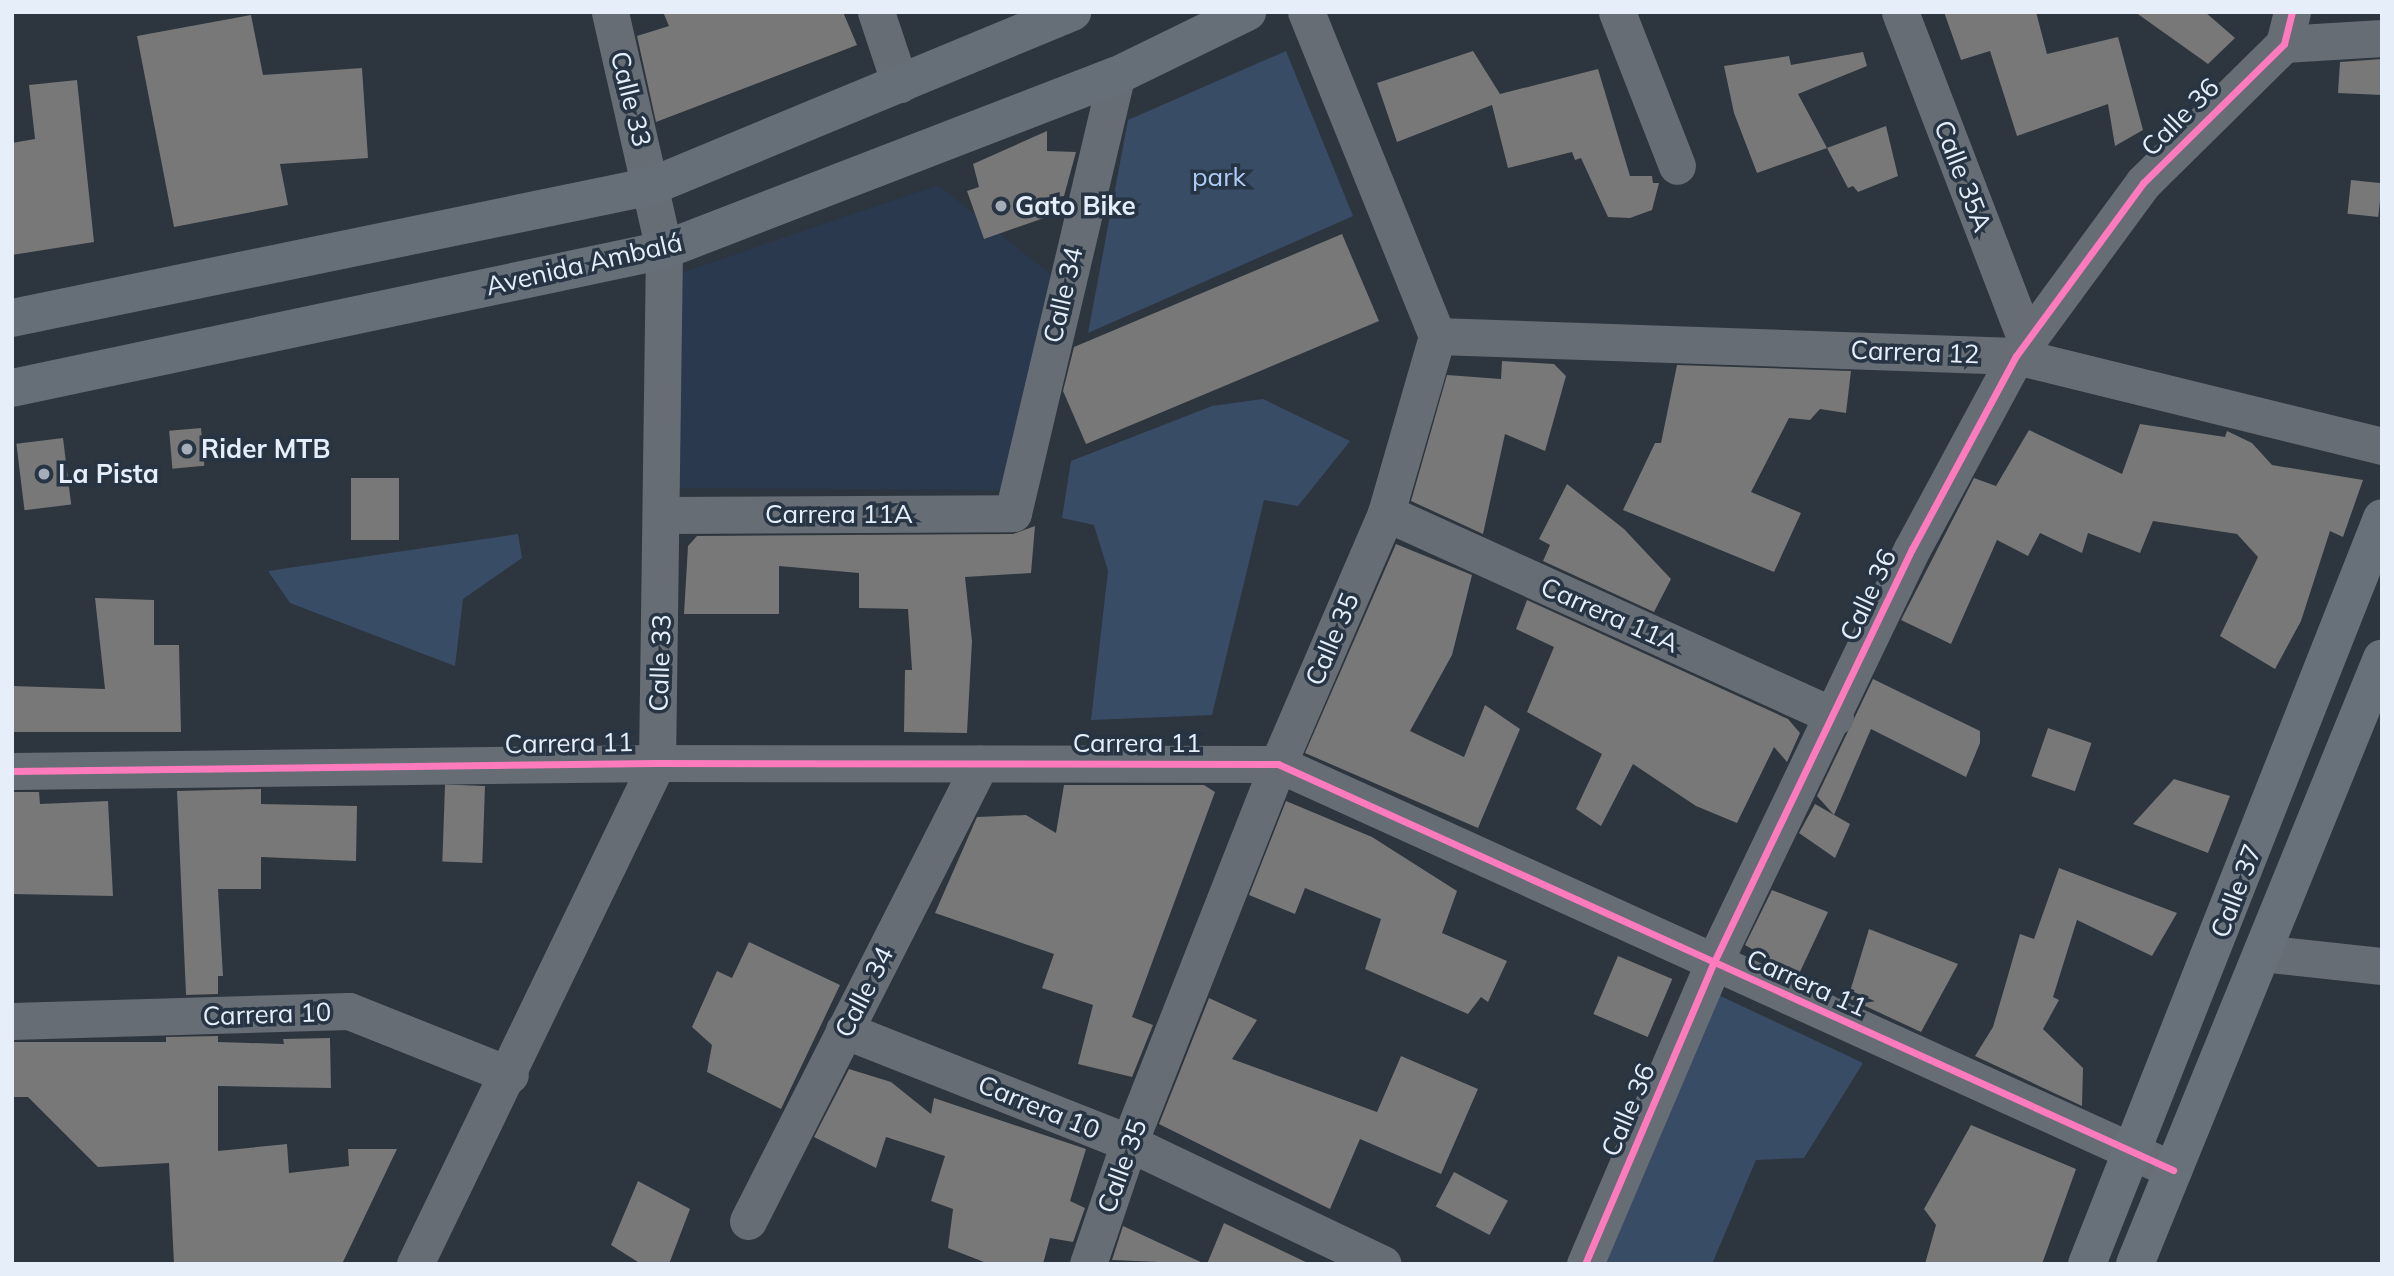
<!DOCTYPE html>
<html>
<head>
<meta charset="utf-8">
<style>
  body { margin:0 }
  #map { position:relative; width:2394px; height:1276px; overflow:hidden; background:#2d353e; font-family:Mulish,sans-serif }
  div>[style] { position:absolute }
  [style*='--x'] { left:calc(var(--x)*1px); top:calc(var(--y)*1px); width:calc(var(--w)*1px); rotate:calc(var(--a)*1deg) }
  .built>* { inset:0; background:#2a394e }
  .green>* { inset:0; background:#394c66 }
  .building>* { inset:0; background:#777877; transform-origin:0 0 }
  .street>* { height:37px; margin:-18.5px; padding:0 18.5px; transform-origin:18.5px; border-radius:18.5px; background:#676d75 }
  .secondary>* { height:38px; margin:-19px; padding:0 19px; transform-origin:19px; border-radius:19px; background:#68707a }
  .primary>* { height:38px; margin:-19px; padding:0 19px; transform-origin:19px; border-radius:19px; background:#666e78 }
  .cycleway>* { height:7px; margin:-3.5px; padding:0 3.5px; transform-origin:3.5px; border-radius:3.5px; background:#fd7abc }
  .dots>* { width:19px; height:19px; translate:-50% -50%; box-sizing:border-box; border:4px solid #273444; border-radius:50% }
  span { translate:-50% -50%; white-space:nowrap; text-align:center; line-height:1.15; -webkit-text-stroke:7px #273444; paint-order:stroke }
  .street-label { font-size:26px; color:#e6eef9 }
  .park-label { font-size:26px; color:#adcdf8 }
  .poi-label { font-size:26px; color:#e6eef9; font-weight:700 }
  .left { translate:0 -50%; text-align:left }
  .frame { position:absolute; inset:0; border:14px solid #e6eef9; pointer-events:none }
</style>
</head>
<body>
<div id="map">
  <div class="built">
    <i style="clip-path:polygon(938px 185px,1052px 275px,1012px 490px,680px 488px,680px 273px)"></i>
  </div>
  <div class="green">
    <i style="clip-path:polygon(1286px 51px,1353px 216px,1088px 333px,1128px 120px)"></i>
    <i style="clip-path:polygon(1263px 399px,1350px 441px,1298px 506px,1264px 500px,1212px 715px,1091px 720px,1108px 571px,1094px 525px,1062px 518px,1071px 461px,1212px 406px)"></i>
    <i style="clip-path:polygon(518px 534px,522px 558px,463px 599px,455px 666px,290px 603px,268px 571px)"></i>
    <i style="clip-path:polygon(1714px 993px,1863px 1063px,1804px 1158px,1756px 1160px,1712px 1264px,1604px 1264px)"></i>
  </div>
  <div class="building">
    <i style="clip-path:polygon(663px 12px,843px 12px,857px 45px,656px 122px,637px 36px,669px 26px)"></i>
    <i style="clip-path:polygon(1944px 12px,2036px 12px,2047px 54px,2118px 37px,2143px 130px,2115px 146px,2108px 104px,2017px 136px,1990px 51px,1961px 60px)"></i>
    <i style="clip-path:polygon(2135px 12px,2205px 12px,2235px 38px,2208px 64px)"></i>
    <i style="clip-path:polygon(251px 15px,263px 75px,362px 68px,368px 158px,280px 164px,288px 205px,174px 227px,137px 36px)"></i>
    <i style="clip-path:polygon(1473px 51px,1500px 94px,1598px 69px,1630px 176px,1652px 176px,1653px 183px,1659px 183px,1652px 210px,1630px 218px,1608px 217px,1581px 158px,1575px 160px,1572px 152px,1508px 168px,1492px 105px,1397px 142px,1377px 83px)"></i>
    <i style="clip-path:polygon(1863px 52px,1867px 66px,1798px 94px,1827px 148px,1886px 126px,1898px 176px,1858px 192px,1853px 186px,1848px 188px,1827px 148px,1757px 173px,1734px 113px,1724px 66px,1789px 56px,1791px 65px)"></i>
    <i style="clip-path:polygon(2382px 59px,2382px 95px,2338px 93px,2340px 62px)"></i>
    <i style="clip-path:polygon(77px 80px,94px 242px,12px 255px,12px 143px,35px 139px,29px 85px)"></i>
    <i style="clip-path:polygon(1047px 131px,1047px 151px,1076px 152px,1064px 196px,1045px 198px,1044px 218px,984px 239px,967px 191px,979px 187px,973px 164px)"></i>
    <i style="left:2351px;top:180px;width:31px;height:34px;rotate:6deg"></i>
    <i style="clip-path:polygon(1342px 234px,1379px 321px,1086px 444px,1063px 391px,1074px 347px)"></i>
    <i style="clip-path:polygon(1502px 361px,1554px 364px,1566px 376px,1545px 451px,1505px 434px,1483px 534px,1411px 501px,1447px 375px,1501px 379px)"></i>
    <i style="clip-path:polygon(1677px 365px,1851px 371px,1846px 413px,1820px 409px,1810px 420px,1789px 418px,1751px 492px,1801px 513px,1774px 572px,1623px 510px,1655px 443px,1661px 443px)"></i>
    <i style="clip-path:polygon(2140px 424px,2225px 437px,2227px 431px,2252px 443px,2272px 465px,2363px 480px,2343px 537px,2330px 531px,2301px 621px,2275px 669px,2220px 636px,2258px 557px,2237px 534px,2153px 521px,2140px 553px,2088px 533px,2082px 553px,2040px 533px,2028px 556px,1997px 540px,1951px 644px,1901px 620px,1974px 478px,1996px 486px,2029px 430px,2122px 474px)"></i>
    <i style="left:201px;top:428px;width:38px;height:32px;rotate:85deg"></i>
    <i style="left:63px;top:438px;width:67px;height:47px;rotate:83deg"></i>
    <i style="left:399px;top:478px;width:62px;height:48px;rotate:90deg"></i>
    <i style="clip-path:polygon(1567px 484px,1624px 529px,1671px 579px,1654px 612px,1543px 561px,1550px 545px,1539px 539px)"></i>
    <i style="clip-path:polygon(1035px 526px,1031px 573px,965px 577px,972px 641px,967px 733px,904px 732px,905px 670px,912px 670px,908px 609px,859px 608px,859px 573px,779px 566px,779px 614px,684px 614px,688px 546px,697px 536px,1013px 534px)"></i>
    <i style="clip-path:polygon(1396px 544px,1472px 575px,1452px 655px,1410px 731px,1464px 757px,1485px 705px,1520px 729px,1478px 828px,1305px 753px)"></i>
    <i style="clip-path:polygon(95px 598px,154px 600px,154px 645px,179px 645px,181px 732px,12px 732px,12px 686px,105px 689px)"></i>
    <i style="clip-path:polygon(1527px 600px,1788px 719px,1800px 733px,1787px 762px,1774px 747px,1737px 823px,1696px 806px,1633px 764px,1601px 826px,1576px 809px,1602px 754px,1527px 712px,1554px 647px,1516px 629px)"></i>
    <i style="clip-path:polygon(1873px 679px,1980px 731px,1980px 743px,1966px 777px,1871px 729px,1834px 815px,1817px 796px)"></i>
    <i style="left:2048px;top:728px;width:46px;height:51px;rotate:19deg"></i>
    <i style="clip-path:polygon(2174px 779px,2230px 796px,2208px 853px,2133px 824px)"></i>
    <i style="clip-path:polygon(1064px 785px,1204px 785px,1215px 792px,1132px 1017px,1153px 1025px,1132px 1077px,1078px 1064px,1093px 1005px,1042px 988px,1054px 954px,935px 913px,977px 817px,1026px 815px,1056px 833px)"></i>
    <i style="left:485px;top:786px;width:77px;height:40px;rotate:92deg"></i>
    <i style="clip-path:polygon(261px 789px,261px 804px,357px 806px,356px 861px,261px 857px,261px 889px,218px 889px,223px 976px,218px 976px,218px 994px,186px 995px,177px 791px)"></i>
    <i style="clip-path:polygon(12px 792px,39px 792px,40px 804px,108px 801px,113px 896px,12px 894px)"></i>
    <i style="clip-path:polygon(1286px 801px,1372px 837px,1457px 891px,1442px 933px,1507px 961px,1488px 1002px,1481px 997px,1468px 1014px,1365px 969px,1381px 919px,1305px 888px,1295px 914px,1249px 895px)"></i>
    <i style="clip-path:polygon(1815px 804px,1850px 824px,1835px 858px,1799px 833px)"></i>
    <i style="clip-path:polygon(2059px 868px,2177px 913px,2152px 956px,2077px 920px,2053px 997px,2059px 1000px,2043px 1029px,2083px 1068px,2082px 1106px,1975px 1056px,1993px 1027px,2020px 934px,2034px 939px)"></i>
    <i style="clip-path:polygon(1772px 890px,1828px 912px,1798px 976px,1745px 945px)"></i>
    <i style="clip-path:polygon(1869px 929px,1958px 964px,1921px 1032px,1848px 998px)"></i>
    <i style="clip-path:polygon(749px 942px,840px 985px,781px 1109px,707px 1072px,712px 1045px,692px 1027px,717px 971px,732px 978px)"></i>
    <i style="left:1618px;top:956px;width:59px;height:63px;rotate:23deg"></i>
    <i style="clip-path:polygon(1209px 998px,1257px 1020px,1232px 1059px,1377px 1112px,1401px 1056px,1478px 1089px,1441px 1174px,1360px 1139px,1330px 1209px,1159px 1124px)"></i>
    <i style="clip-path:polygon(218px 1036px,218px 1042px,284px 1044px,283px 1039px,330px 1038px,331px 1088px,218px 1086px,218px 1151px,287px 1144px,289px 1173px,349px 1166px,348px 1149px,397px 1149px,342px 1264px,174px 1264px,169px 1163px,98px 1167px,28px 1097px,12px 1097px,12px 1042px,166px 1042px,166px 1037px)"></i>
    <i style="clip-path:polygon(849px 1069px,891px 1082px,931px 1114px,934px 1098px,1086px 1149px,1070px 1201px,1085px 1208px,1073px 1242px,1050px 1238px,1043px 1264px,989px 1264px,948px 1248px,953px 1209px,931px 1201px,945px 1156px,886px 1137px,876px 1168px,814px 1137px)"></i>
    <i style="clip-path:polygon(1971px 1125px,2076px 1169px,2042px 1264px,1925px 1264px,1936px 1225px,1924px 1209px)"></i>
    <i style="left:1454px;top:1172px;width:61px;height:39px;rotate:28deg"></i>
    <i style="clip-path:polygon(638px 1181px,690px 1209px,669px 1264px,641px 1264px,611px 1245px)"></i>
    <i style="clip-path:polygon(1224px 1223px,1249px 1235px,1310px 1264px,1207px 1264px)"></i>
    <i style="clip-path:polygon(1123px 1226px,1205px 1264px,1112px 1260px)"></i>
  </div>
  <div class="street">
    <i style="--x:876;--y:12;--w:76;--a:71.6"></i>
    <i style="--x:1617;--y:12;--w:165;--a:68.7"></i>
    <i style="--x:1900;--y:12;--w:352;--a:69"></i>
    <i style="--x:2284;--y:44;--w:98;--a:-3.5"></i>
    <i style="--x:1437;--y:336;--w:579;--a:1.98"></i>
    <i style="--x:2016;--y:356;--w:377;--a:13.8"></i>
    <i style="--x:1386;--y:513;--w:493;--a:24.4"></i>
    <i style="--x:664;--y:515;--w:349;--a:-0.3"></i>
    <i style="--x:1013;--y:513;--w:449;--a:-76.7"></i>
    <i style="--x:12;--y:771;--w:645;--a:-0.71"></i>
    <i style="--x:657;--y:763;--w:621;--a:0.09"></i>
    <i style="--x:1278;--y:764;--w:983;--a:24.4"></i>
    <i style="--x:2262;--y:953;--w:121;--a:6.2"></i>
    <i style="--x:12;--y:1021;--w:337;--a:-1.7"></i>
    <i style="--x:349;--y:1011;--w:173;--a:21.7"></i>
    <i style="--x:844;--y:1030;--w:307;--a:21.6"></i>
    <i style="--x:1129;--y:1143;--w:281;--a:25.5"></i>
    <i style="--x:748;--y:1221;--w:513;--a:-63.08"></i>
    <i style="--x:415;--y:1264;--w:556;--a:-64.22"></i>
    <i style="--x:657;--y:763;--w:513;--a:-89.22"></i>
    <i style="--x:664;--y:250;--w:244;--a:-102.8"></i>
    <i style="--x:1088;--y:1264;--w:128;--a:-71.3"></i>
    <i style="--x:1129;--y:1143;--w:407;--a:-68.5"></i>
    <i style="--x:1278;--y:764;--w:273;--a:-66.7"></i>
    <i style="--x:1386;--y:513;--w:184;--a:-73.9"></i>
    <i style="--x:1437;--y:336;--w:349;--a:-112"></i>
    <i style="--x:1585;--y:1264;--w:326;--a:-66.9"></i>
    <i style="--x:1713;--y:964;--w:460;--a:-64.4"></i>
    <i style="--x:1912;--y:549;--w:219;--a:-61.7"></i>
    <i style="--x:2016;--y:356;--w:215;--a:-53.7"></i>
    <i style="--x:2143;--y:183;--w:198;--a:-44.6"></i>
    <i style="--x:2284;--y:44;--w:33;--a:-76"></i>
  </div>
  <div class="secondary">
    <i style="--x:2087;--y:1264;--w:802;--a:-68.42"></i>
    <i style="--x:2135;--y:1264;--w:654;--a:-67.82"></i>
  </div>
  <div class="primary">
    <i style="--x:12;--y:318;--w:653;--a:-11.65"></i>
    <i style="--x:652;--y:186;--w:455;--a:-22.5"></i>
    <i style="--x:12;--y:388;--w:666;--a:-11.95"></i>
    <i style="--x:664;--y:250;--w:484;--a:-21.1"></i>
    <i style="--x:1116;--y:76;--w:146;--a:-26"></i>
  </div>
  <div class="cycleway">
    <i style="--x:12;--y:771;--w:645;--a:-0.71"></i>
    <i style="--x:657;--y:763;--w:621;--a:0.09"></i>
    <i style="--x:1278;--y:764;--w:983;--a:24.4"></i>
    <i style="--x:1585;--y:1264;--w:326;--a:-66.9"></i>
    <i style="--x:1713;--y:964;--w:460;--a:-64.4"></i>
    <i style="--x:1912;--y:549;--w:219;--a:-61.7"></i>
    <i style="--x:2016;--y:356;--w:215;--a:-53.7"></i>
    <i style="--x:2143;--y:183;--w:198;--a:-44.6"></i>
    <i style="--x:2284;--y:44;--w:33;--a:-76"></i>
  </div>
  <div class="dots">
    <i style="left:1001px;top:206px;background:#a5adb8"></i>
    <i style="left:187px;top:449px;background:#a5adb8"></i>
    <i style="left:44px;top:474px;background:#a5adb8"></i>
  </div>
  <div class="street-label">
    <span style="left:631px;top:99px;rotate:76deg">Calle 33</span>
    <span style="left:2180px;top:117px;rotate:-45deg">Calle 36</span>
    <span style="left:1963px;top:176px;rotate:69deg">Calle 35A</span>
    <span style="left:584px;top:264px;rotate:-13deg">Avenida Ambalá</span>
    <span style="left:1063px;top:295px;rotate:-77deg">Calle 34</span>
    <span style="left:1915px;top:352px;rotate:2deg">Carrera 12</span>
    <span style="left:839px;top:514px">Carrera 11A</span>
    <span style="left:1868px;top:595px;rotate:-65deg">Calle 36</span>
    <span style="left:1610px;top:615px;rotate:24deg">Carrera 11A</span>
    <span style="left:1332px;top:639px;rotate:-67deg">Calle 35</span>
    <span style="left:660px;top:663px;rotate:-88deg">Calle 33</span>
    <span style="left:569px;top:743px;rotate:-1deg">Carrera 11</span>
    <span style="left:1137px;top:743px">Carrera 11</span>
    <span style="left:2236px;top:891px;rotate:-69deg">Calle 37</span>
    <span style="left:1807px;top:983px;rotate:24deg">Carrera 11</span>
    <span style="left:864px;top:992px;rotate:-63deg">Calle 34</span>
    <span style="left:267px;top:1014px;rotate:-2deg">Carrera 10</span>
    <span style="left:1039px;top:1107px;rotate:22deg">Carrera 10</span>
    <span style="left:1628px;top:1110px;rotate:-67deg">Calle 36</span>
    <span style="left:1122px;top:1166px;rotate:-70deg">Calle 35</span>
  </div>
  <div class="park-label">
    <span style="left:1219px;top:177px">park</span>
  </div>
  <div class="poi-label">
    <span class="left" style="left:1015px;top:206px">Gato Bike</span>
    <span class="left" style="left:201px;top:449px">Rider MTB</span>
    <span class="left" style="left:58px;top:474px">La Pista</span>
  </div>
  <div class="frame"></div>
</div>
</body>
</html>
